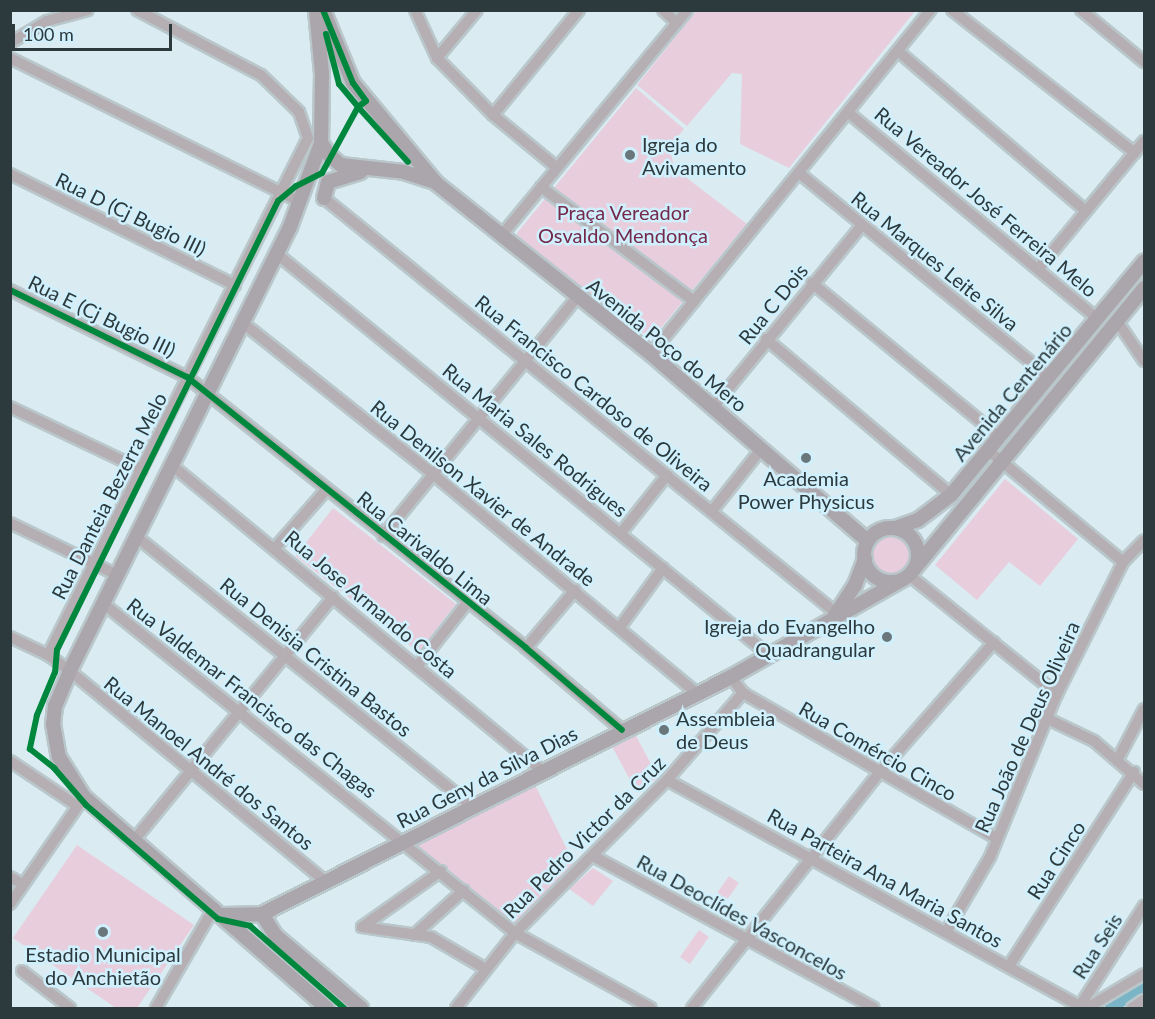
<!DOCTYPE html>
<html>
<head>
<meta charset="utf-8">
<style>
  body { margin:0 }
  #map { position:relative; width:1155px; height:1019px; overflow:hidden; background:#daebf2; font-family:Lato,sans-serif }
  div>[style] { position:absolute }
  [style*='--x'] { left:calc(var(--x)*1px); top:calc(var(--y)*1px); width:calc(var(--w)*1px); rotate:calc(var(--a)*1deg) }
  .green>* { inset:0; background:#e8cedd; transform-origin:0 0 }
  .canal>* { height:12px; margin:-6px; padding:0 6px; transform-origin:6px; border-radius:6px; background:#7ab4c7 }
  .roads { filter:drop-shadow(2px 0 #b9c7cb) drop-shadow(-2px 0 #b9c7cb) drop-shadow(0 2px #b9c7cb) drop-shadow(0 -2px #b9c7cb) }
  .minor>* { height:10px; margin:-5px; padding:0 5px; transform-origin:5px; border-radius:5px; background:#b5aeb2 }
  .major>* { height:14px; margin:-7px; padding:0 7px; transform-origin:7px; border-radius:7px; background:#aba6ac }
  .major>.ring { margin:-7px; padding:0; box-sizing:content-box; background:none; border:14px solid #aba6ac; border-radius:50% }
  .cycleway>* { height:6px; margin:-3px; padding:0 3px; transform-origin:3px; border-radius:3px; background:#00873e }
  .dots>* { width:16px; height:16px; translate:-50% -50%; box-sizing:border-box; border:3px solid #cff0fc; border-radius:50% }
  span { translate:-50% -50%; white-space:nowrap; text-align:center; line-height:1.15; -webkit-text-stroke:5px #cff0fc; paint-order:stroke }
  .poi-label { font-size:20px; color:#2c393d }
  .left { translate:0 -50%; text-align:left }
  .right { translate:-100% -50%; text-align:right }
  .street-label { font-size:20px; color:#2c393d }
  .park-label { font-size:20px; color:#75294b }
  .frame { position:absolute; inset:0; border:12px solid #2c393d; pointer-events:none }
  .scale { position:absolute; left:12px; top:24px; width:160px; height:27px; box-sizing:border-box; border:3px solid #2c393d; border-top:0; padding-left:8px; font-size:18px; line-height:21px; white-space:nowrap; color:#2c393d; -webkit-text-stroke:4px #cff0fc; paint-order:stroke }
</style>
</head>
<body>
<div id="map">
  <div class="green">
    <i style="clip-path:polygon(697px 10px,915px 10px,915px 11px,789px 168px,740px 144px,742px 74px,732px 73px,687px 126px,637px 85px)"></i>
    <i style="clip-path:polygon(636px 88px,684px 129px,669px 147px,675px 169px,747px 224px,655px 335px,643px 333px,519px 241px,517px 233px)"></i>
    <i style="clip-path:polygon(1005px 479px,1078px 539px,1040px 586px,1009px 562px,977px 600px,935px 565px)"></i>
    <i style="left:333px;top:508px;width:156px;height:61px;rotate:38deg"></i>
    <i style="clip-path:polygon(891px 532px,905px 539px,911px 556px,903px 571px,891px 576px,875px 570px,868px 555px,875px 538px)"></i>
    <i style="left:635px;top:734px;width:50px;height:26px;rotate:62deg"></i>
    <i style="clip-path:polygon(535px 785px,574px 863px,511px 933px,414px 846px)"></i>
    <i style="clip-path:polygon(77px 845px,194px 925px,137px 1008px,116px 1008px,13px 938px)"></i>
    <i style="clip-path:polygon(593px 868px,613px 881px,593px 906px,569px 889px)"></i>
    <i style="left:729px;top:876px;width:12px;height:31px;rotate:35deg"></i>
    <i style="left:699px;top:930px;width:12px;height:33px;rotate:35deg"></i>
  </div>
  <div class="canal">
    <i style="--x:1111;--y:1008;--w:40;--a:-34"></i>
  </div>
  <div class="roads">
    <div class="minor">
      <i style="--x:137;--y:10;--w:140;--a:27.7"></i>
      <i style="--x:261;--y:75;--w:53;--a:44.2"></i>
      <i style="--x:299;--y:112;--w:28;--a:71"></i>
      <i style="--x:415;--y:10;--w:53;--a:65.4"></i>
      <i style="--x:437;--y:58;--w:80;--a:45.5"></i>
      <i style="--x:493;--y:115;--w:82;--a:39.5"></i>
      <i style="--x:663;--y:10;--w:19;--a:43"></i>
      <i style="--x:952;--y:10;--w:232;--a:38"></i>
      <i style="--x:1081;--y:10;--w:82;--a:39.5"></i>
      <i style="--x:10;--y:43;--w:43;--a:-30.7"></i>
      <i style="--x:47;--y:21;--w:42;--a:-15"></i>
      <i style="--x:899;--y:52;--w:245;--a:40.4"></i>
      <i style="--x:10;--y:58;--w:324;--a:26.4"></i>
      <i style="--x:437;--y:58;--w:62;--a:-50.2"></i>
      <i style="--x:850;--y:114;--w:322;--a:39.6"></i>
      <i style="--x:493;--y:115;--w:136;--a:-50.7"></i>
      <i style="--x:799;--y:173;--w:323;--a:39.2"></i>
      <i style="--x:10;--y:174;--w:251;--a:26.3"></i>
      <i style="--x:541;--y:187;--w:191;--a:36.7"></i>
      <i style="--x:324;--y:198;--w:665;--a:39.02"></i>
      <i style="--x:501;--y:236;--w:293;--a:-50.5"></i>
      <i style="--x:277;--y:254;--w:636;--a:39.19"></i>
      <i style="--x:1039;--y:268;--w:165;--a:-50.4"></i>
      <i style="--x:812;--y:283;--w:244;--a:39.4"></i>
      <i style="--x:10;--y:290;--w:197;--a:26.2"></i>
      <i style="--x:187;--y:377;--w:434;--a:38.6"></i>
      <i style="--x:526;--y:648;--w:126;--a:40.5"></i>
      <i style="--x:1117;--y:321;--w:48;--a:56"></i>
      <i style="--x:243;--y:323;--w:244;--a:38.5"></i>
      <i style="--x:434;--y:475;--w:343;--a:39.7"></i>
      <i style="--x:766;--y:339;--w:242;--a:40.1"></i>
      <i style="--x:651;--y:354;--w:444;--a:-50.9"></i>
      <i style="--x:714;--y:406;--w:234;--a:-50.7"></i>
      <i style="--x:10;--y:407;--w:146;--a:25.5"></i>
      <i style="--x:989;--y:451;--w:174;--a:39.6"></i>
      <i style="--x:174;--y:467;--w:478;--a:39.5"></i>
      <i style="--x:712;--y:511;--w:80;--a:-51.6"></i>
      <i style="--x:10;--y:523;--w:121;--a:25.9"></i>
      <i style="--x:621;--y:533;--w:74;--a:-51.6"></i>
      <i style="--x:383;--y:536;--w:308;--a:-50.9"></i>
      <i style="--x:137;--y:537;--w:430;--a:38.8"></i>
      <i style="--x:275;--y:548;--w:77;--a:-48.7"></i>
      <i style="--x:909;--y:575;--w:190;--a:38.8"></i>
      <i style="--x:105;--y:605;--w:525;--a:38.66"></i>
      <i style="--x:515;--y:933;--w:155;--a:28.9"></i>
      <i style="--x:620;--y:627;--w:73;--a:-53.9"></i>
      <i style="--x:10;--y:637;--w:42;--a:25.3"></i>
      <i style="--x:48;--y:655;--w:27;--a:36"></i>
      <i style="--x:70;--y:671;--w:332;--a:39.5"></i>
      <i style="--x:526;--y:648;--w:76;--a:-49.8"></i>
      <i style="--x:48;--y:655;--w:579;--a:-63.3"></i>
      <i style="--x:418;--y:665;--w:79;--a:-51.7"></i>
      <i style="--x:731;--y:677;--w:20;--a:53"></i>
      <i style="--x:743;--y:693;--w:292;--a:29.8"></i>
      <i style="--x:1048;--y:719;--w:51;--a:25.6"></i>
      <i style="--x:1094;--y:741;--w:66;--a:40.7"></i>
      <i style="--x:1118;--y:759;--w:56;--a:-62.5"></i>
      <i style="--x:10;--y:761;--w:79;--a:33.7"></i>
      <i style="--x:667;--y:780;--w:475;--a:28.7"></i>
      <i style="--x:135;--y:839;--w:313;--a:-50.7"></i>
      <i style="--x:593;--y:856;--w:319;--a:28.4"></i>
      <i style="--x:441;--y:871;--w:97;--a:144.7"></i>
      <i style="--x:362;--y:927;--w:70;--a:8.2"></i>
      <i style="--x:431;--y:937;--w:61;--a:30.3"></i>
      <i style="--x:10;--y:877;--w:14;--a:30"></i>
      <i style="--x:10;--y:904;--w:130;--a:-55.3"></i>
      <i style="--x:946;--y:932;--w:87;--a:-59.6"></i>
      <i style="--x:990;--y:857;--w:176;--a:-67.7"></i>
      <i style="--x:1057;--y:694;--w:148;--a:-63.4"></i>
      <i style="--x:1123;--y:562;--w:30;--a:-46"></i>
      <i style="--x:414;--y:935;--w:67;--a:-42"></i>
      <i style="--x:1009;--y:966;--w:231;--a:-57.2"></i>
      <i style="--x:22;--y:971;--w:61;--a:37.6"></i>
      <i style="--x:1080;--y:1006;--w:119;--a:-57.4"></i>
      <i style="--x:156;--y:1008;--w:116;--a:-59.9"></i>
      <i style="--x:456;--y:1008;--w:95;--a:-51.8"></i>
      <i style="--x:515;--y:933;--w:216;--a:-45.2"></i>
      <i style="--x:667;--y:780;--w:116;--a:-48.9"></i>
      <i style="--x:692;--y:1008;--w:300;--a:-51.5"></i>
      <i style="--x:879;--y:773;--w:174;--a:-48.7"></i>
      <i style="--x:1087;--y:1008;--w:66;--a:-30.8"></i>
      <i style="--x:1132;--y:1008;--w:14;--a:-34"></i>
    </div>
    <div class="major">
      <i style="--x:316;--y:10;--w:63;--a:84.6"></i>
      <i style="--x:322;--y:73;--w:70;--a:90.8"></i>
      <i style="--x:321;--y:143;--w:14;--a:56"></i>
      <i style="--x:329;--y:155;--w:16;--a:40"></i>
      <i style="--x:341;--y:165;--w:63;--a:6.3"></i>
      <i style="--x:404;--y:172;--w:32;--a:18"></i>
      <i style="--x:323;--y:10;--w:79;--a:67.7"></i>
      <i style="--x:353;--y:83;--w:130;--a:50.3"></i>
      <i style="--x:436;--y:183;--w:275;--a:38.5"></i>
      <i style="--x:651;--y:354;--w:286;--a:40.8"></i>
      <i style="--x:321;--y:143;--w:90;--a:110.3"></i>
      <i style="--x:290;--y:227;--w:496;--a:116.4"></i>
      <i style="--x:70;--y:671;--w:38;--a:113"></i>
      <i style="--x:55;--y:706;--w:18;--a:96"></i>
      <i style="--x:53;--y:724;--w:34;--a:80"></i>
      <i style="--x:59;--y:757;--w:47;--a:58"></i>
      <i style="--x:84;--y:797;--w:322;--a:41"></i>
      <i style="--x:324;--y:198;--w:16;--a:-76"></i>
      <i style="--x:328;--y:182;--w:34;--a:-17"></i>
      <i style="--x:895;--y:528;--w:24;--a:-19"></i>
      <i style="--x:918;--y:520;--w:41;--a:-37.1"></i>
      <i style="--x:951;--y:495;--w:303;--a:-50.4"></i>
      <i class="ring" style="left:864px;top:528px;width:40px;height:40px"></i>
      <i style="--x:915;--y:568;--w:362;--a:-50.7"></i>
      <i style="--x:832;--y:620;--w:42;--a:-56.7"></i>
      <i style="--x:855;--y:585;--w:28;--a:-69"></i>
      <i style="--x:262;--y:914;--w:25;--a:58"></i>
      <i style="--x:275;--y:935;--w:113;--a:40.3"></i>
      <i style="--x:223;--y:915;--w:39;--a:-1"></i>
      <i style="--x:262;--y:914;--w:525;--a:-26.81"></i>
      <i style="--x:731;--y:677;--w:197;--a:-29.6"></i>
    </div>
  </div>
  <div class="cycleway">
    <i style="--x:323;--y:10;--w:79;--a:67.7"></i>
    <i style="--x:353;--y:83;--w:22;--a:54"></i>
    <i style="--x:366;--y:101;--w:10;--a:143"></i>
    <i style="--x:358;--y:107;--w:74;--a:47.7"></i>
    <i style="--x:326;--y:34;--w:52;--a:75.4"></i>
    <i style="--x:339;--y:84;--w:30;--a:50"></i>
    <i style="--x:358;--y:107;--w:75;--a:118.6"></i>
    <i style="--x:322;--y:173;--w:29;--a:153"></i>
    <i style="--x:296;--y:186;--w:23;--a:140"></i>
    <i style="--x:278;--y:201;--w:500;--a:116.21"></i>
    <i style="--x:57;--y:650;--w:22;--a:95"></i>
    <i style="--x:55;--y:672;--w:47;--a:112.7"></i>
    <i style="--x:37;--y:715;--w:35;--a:102"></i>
    <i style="--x:30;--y:749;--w:31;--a:38"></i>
    <i style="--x:54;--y:768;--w:49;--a:49.1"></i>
    <i style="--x:86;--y:805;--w:174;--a:40.8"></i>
    <i style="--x:218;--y:919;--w:33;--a:12"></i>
    <i style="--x:250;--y:926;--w:125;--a:41.1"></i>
    <i style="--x:10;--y:290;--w:197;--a:26.2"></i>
    <i style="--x:187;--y:377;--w:434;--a:38.6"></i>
    <i style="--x:526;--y:648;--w:126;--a:40.5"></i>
  </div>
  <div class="dots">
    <i style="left:630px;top:155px;background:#69777c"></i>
    <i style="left:806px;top:458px;background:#69777c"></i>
    <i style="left:887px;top:637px;background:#69777c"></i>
    <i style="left:664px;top:730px;background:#69777c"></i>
    <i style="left:103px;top:932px;background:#69777c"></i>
  </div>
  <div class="poi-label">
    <span class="left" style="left:642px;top:156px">Igreja do<br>Avivamento</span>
    <span style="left:806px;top:490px">Academia<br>Power Physicus</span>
    <span class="right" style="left:875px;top:638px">Igreja do Evangelho<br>Quadrangular</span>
    <span class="left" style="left:676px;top:730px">Assembleia<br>de Deus</span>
    <span style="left:103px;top:966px">Estadio Municipal<br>do Anchietão</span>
  </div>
  <div class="street-label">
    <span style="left:986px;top:202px;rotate:40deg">Rua Vereador José Ferreira Melo</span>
    <span style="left:131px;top:214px;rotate:26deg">Rua D (Cj Bugio III)</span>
    <span style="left:935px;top:261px;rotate:39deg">Rua Marques Leite Silva</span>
    <span style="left:773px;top:304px;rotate:-51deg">Rua C Dois</span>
    <span style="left:102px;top:316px;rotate:26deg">Rua E (Cj Bugio III)</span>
    <span style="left:667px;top:345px;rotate:39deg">Avenida Poço do Mero</span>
    <span style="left:1012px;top:392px;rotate:-50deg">Avenida Centenário</span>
    <span style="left:594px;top:393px;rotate:39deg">Rua Francisco Cardoso de Oliveira</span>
    <span style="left:535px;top:440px;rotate:39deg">Rua Maria Sales Rodrigues</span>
    <span style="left:483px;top:493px;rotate:39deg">Rua Denilson Xavier de Andrade</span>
    <span style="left:109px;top:496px;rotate:-63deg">Rua Danteia Bezerra Melo</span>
    <span style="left:425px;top:548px;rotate:39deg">Rua Carivaldo Lima</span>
    <span style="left:371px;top:604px;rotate:40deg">Rua Jose Armando Costa</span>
    <span style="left:316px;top:657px;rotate:39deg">Rua Denisia Cristina Bastos</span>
    <span style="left:252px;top:698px;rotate:38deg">Rua Valdemar Francisco das Chagas</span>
    <span style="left:1027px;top:727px;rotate:-66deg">Rua João de Deus Oliveira</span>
    <span style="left:878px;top:751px;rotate:30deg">Rua Comércio Cinco</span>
    <span style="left:209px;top:763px;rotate:39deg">Rua Manoel André dos Santos</span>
    <span style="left:487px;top:777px;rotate:-27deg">Rua Geny da Silva Dias</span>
    <span style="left:584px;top:837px;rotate:-45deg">Rua Pedro Victor da Cruz</span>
    <span style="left:1056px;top:860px;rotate:-57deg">Rua Cinco</span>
    <span style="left:885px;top:878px;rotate:29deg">Rua Parteira Ana Maria Santos</span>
    <span style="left:742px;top:917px;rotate:29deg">Rua Deoclídes Vasconcelos</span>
    <span style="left:1097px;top:946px;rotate:-57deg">Rua Seis</span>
  </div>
  <div class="park-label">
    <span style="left:623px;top:224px">Praça Vereador<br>Osvaldo Mendonça</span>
  </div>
  <div class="frame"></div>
  <div class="scale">100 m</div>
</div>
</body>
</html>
